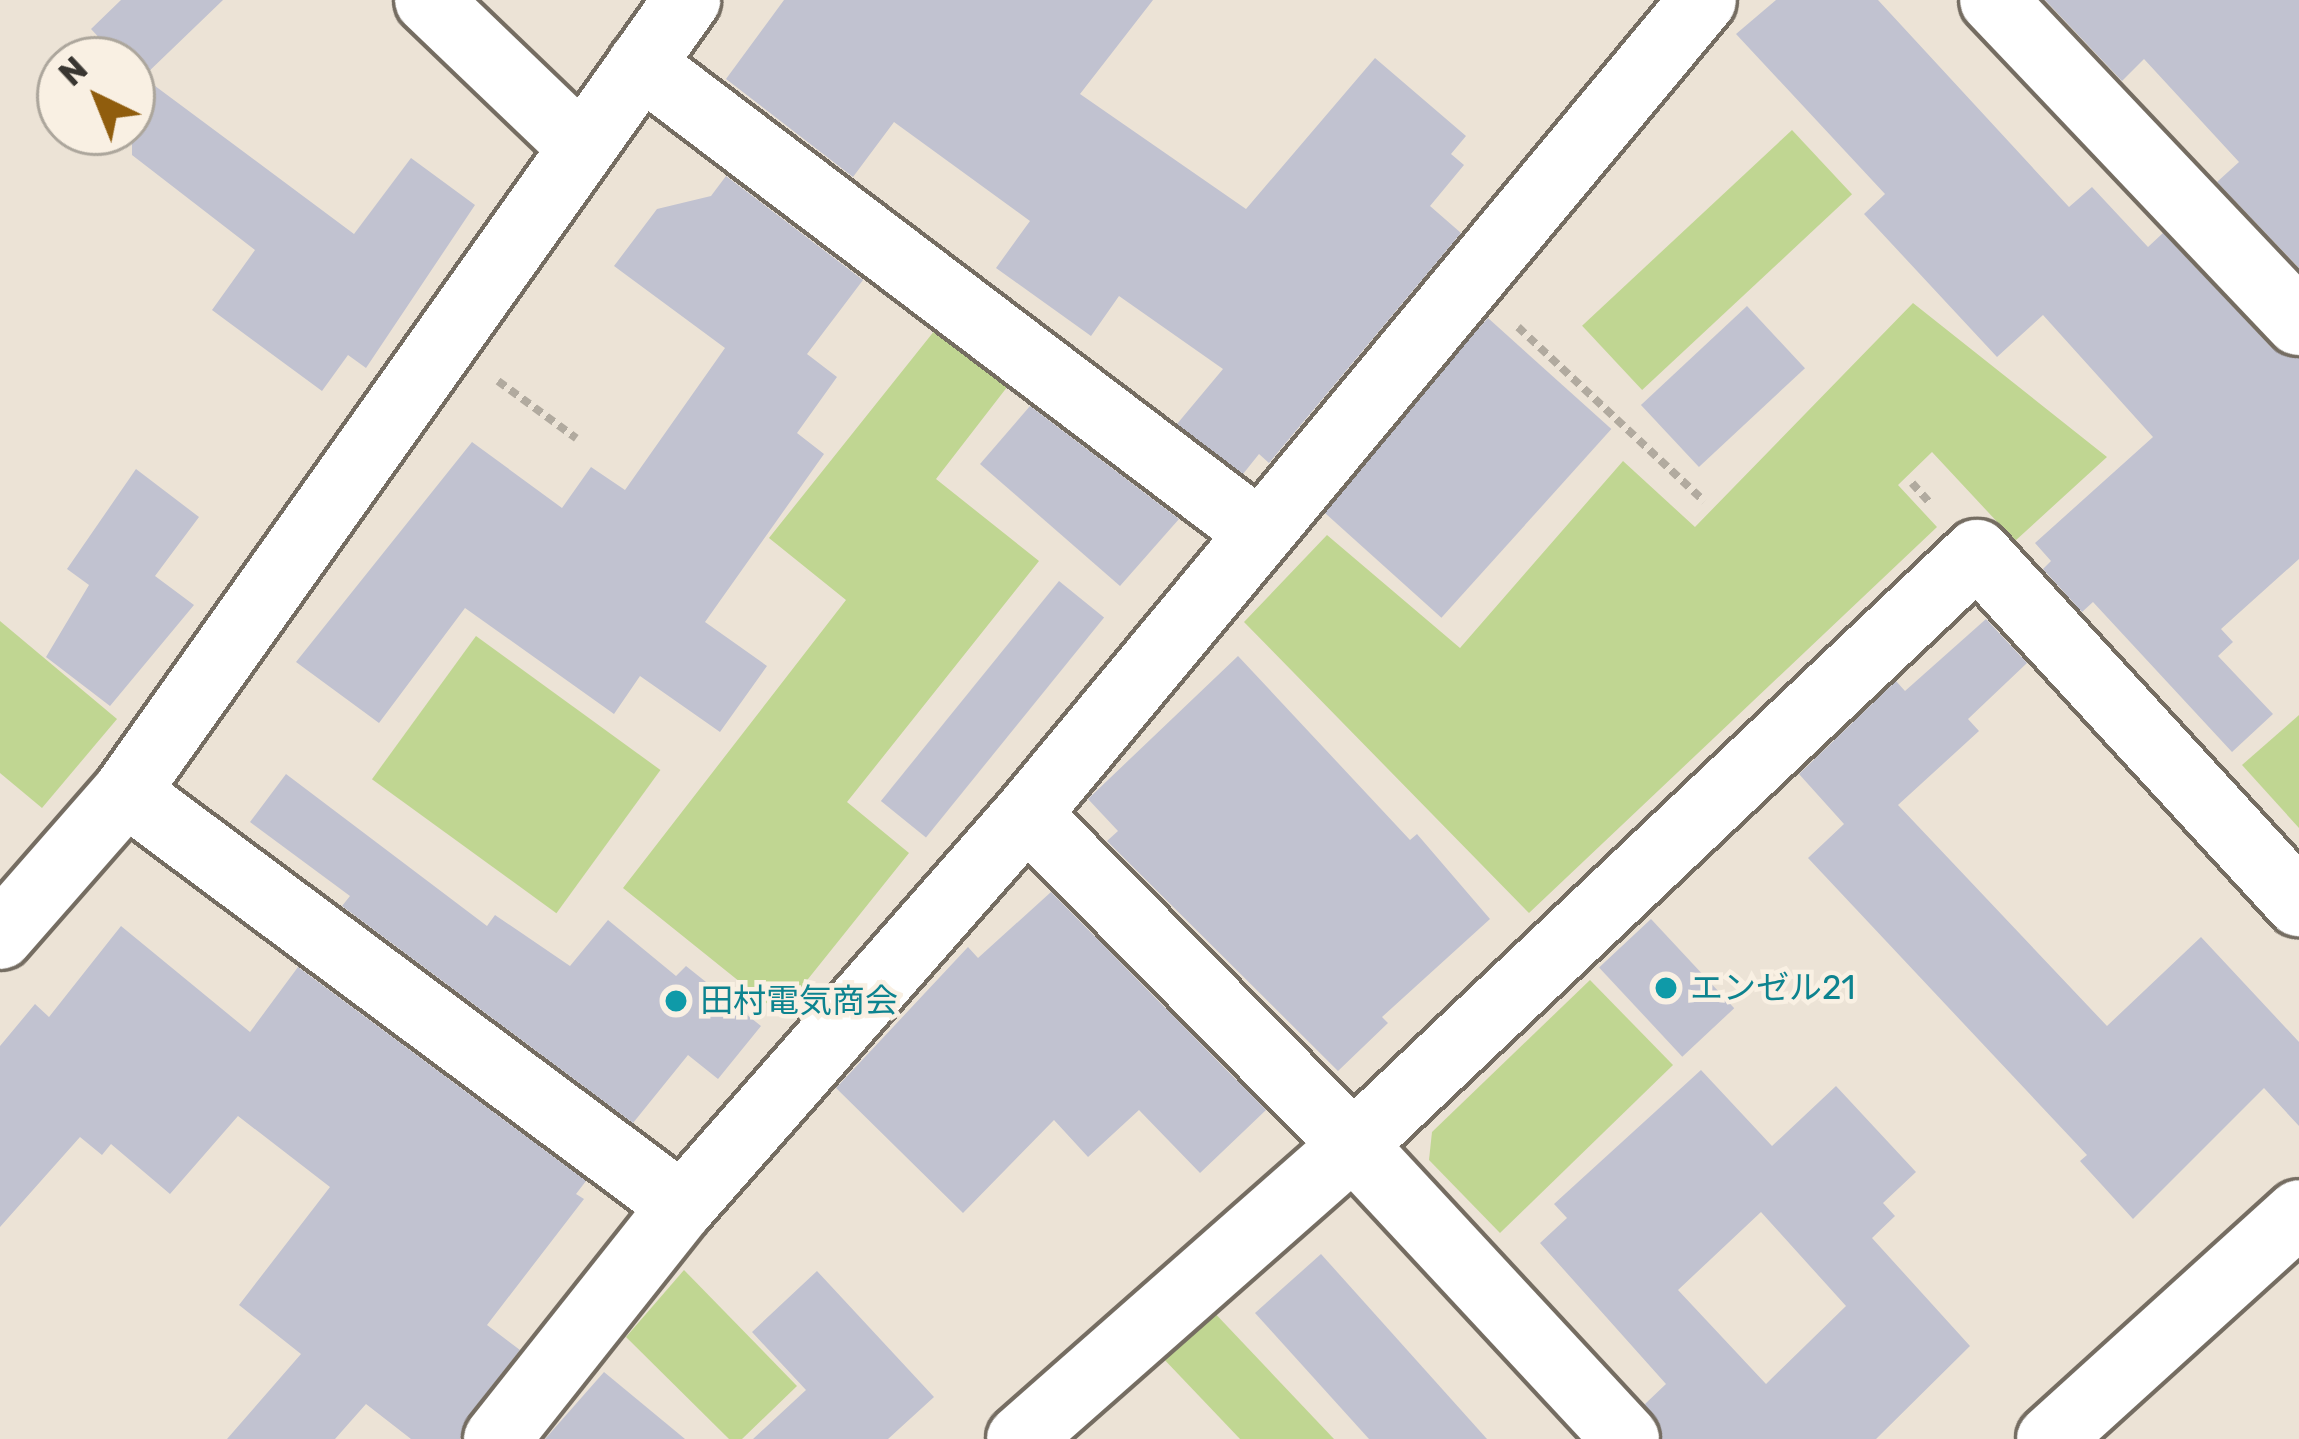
<!DOCTYPE html>
<html>
<head>
<meta charset="utf-8">
<style>
  body { margin:0 }
  #map { position:relative; width:2299px; height:1439px; overflow:hidden; background:#ece3d6; font-family:Rubik,"Noto Sans JP",sans-serif }
  div>[style] { position:absolute }
  [style*='--x'] { left:calc(var(--x)*1px); top:calc(var(--y)*1px); width:calc(var(--w)*1px); rotate:calc(var(--a)*1deg) }
  .green>* { inset:0; background:#c0d692; transform-origin:0 0 }
  .building>* { inset:0; background:#c1c2d0; transform-origin:0 0 }
  .path>* { height:8px; margin-top:-4px; transform-origin:0; background:repeating-linear-gradient(90deg,#b1aa9f 0 9px,transparent 0 15px) }
  .roads { filter:drop-shadow(3px 0 #756d62) drop-shadow(-3px 0 #756d62) drop-shadow(0 3px #756d62) drop-shadow(0 -3px #756d62) }
  .minor>* { height:66px; margin:-33px; padding:0 33px; transform-origin:33px; border-radius:33px; background:#fff }
  .dots>* { width:33px; height:33px; translate:-50% -50%; box-sizing:border-box; border:6px solid #f9f0e3; border-radius:50% }
  span { translate:-50% -50%; white-space:nowrap; text-align:center; line-height:1.15; -webkit-text-stroke:9px #f9f0e3; paint-order:stroke }
  .culture-label { font-size:33px; color:#0d838f }
  .left { translate:0 -50%; text-align:left }
  .north { position:absolute; left:36px; top:36px; width:120px; height:120px; box-sizing:border-box; background:#f9f0e3; border:3px solid #aca69c; border-radius:50%; rotate:317deg; font-size:33px; font-weight:700; line-height:48px; text-align:center; color:#393631 }
  .north::after { content:''; display:block; margin:auto; width:42px; height:54px; background:#905d0d; clip-path:polygon(50% 0,100% 100%,50% 72%,0 100%) }
</style>
</head>
<body>
<div id="map">
  <div class="green">
    <i style="left:1792px;top:130px;width:88px;height:287px;rotate:47deg"></i>
    <i style="clip-path:polygon(1913px 303px,2107px 457px,2015px 541px,1932px 452px,1898px 485px,1937px 527px,1529px 913px,1244px 622px,1327px 535px,1460px 648px,1623px 461px,1695px 527px)"></i>
    <i style="clip-path:polygon(939px 325px,1011px 382px,936px 479px,1039px 561px,847px 802px,909px 853px,780px 1014px,623px 888px,846px 600px,769px 538px)"></i>
    <i style="clip-path:polygon(0 621px,117px 719px,42px 808px,0 773px)"></i>
    <i style="left:476px;top:636px;width:228px;height:177px;rotate:36deg"></i>
    <i style="clip-path:polygon(2299px 715px,2299px 828px,2242px 765px)"></i>
    <i style="clip-path:polygon(1590px 980px,1673px 1065px,1500px 1233px,1429px 1160px,1432px 1132px)"></i>
    <i style="clip-path:polygon(684px 1270px,797px 1386px,742px 1439px,729px 1439px,626px 1337px)"></i>
    <i style="clip-path:polygon(1209px 1307px,1334px 1439px,1240px 1439px,1160px 1355px)"></i>
  </div>
  <div class="building">
    <i style="clip-path:polygon(121px 0,223px 0,143px 77px,354px 234px,411px 158px,475px 205px,366px 368px,348px 355px,322px 391px,212px 310px,255px 250px,132px 155px,132px 60px,120px 60px,91px 29px)"></i>
    <i style="clip-path:polygon(784px 0,1153px 0,1080px 94px,1246px 209px,1375px 58px,1466px 136px,1451px 154px,1464px 165px,1430px 206px,1461px 233px,1269px 463px,1259px 454px,1243px 474px,1177px 424px,1223px 369px,1119px 296px,1091px 336px,996px 268px,1030px 221px,894px 122px,853px 177px,726px 79px)"></i>
    <i style="clip-path:polygon(1776px 0,1878px 0,2069px 207px,2092px 187px,2148px 247px,2163px 233px,2272px 348px,2299px 358px,2299px 559px,2221px 629px,2233px 642px,2218px 656px,2273px 714px,2232px 752px,2093px 602px,2082px 612px,2043px 569px,2051px 561px,2035px 543px,2153px 437px,2043px 315px,1997px 357px,1864px 214px,1885px 194px,1736px 34px)"></i>
    <i style="clip-path:polygon(2045px 0,2299px 0,2299px 268px,2217px 182px,2239px 162px,2144px 59px,2122px 81px)"></i>
    <i style="clip-path:polygon(726px 176px,863px 280px,807px 354px,837px 377px,797px 433px,824px 454px,705px 622px,767px 666px,720px 732px,640px 676px,614px 714px,465px 608px,379px 723px,296px 662px,472px 442px,562px 508px,591px 467px,625px 490px,725px 348px,614px 266px,657px 209px,711px 196px)"></i>
    <i style="left:1747px;top:306px;width:85px;height:145px;rotate:47deg"></i>
    <i style="left:1488px;top:318px;width:166px;height:254px;rotate:42deg"></i>
    <i style="clip-path:polygon(1030px 406px,1179px 519px,1120px 586px,980px 464px)"></i>
    <i style="clip-path:polygon(136px 469px,199px 517px,155px 576px,194px 605px,110px 706px,46px 657px,89px 585px,67px 569px)"></i>
    <i style="left:1059px;top:581px;width:58px;height:283px;rotate:39deg"></i>
    <i style="clip-path:polygon(1986px 619px,2027px 663px,1968px 719px,1979px 731px,1898px 805px,2107px 1026px,2201px 937px,2299px 1042px,2299px 1126px,2264px 1088px,2133px 1219px,2080px 1161px,2087px 1155px,1808px 858px,1844px 824px,1799px 774px,1896px 681px,1905px 691px)"></i>
    <i style="clip-path:polygon(1238px 656px,1410px 840px,1417px 834px,1490px 919px,1382px 1017px,1388px 1023px,1338px 1071px,1107px 841px,1118px 831px,1088px 799px)"></i>
    <i style="clip-path:polygon(286px 774px,487px 926px,495px 915px,570px 966px,608px 920px,676px 976px,686px 966px,761px 1026px,718px 1079px,688px 1055px,633px 1123px,342px 906px,350px 896px,250px 822px)"></i>
    <i style="clip-path:polygon(1051px 892px,1266px 1110px,1200px 1173px,1139px 1110px,1088px 1157px,1054px 1120px,963px 1213px,836px 1088px,968px 947px,978px 958px)"></i>
    <i style="left:1651px;top:919px;width:122px;height:71px;rotate:47deg"></i>
    <i style="clip-path:polygon(121px 926px,250px 1032px,298px 967px,586px 1181px,576px 1194px,584px 1199px,487px 1325px,520px 1350px,468px 1416px,460px 1439px,411px 1439px,366px 1404px,335px 1439px,227px 1439px,301px 1354px,239px 1305px,330px 1187px,238px 1116px,170px 1194px,111px 1144px,102px 1155px,80px 1137px,0 1227px,0 1046px,35px 1004px,49px 1017px)"></i>
    <i style="clip-path:polygon(evenodd,1701px 1070px,1772px 1146px,1836px 1086px,1916px 1172px,1883px 1203px,1895px 1216px,1872px 1238px,1970px 1346px,1876px 1439px,1662px 1439px,1645px 1404px,1666px 1384px,1540px 1243px,1567px 1218px,1554px 1204px,1701px 1070px,1761px 1212px,1846px 1306px,1766px 1384px,1678px 1290px,1761px 1212px)"></i>
    <i style="clip-path:polygon(1321px 1254px,1487px 1439px,1369px 1439px,1255px 1313px)"></i>
    <i style="clip-path:polygon(817px 1271px,934px 1397px,888px 1439px,753px 1439px,806px 1390px,752px 1332px)"></i>
    <i style="clip-path:polygon(604px 1372px,685px 1439px,545px 1439px)"></i>
  </div>
  <div class="path">
    <i style="--x:1518;--y:327;--w:255;--a:43.1"></i>
    <i style="--x:498;--y:381;--w:97;--a:36.2"></i>
    <i style="--x:1912;--y:483;--w:28;--a:48"></i>
  </div>
  <div class="roads">
    <div class="minor">
      <i style="--x:428;--y:0;--w:209;--a:43.8"></i>
      <i style="--x:1993;--y:0;--w:444;--a:46.5"></i>
      <i style="--x:641;--y:64;--w:773;--a:37.17"></i>
      <i style="--x:126;--y:792;--w:693;--a:36.67"></i>
      <i style="--x:1027;--y:814;--w:465;--a:45.4"></i>
      <i style="--x:1353;--y:1145;--w:401;--a:47.1"></i>
      <i style="--x:0;--y:936;--w:191;--a:-48.8"></i>
      <i style="--x:126;--y:792;--w:971;--a:-54.69"></i>
      <i style="--x:497;--y:1439;--w:298;--a:-51.6"></i>
      <i style="--x:682;--y:1206;--w:522;--a:-48.65"></i>
      <i style="--x:1027;--y:814;--w:1058;--a:-50.29"></i>
      <i style="--x:1020;--y:1439;--w:444;--a:-41.4"></i>
      <i style="--x:1353;--y:1145;--w:860;--a:-43.49"></i>
      <i style="--x:1977;--y:553;--w:476;--a:47.4"></i>
      <i style="--x:2050;--y:1439;--w:336;--a:-42.2"></i>
    </div>
  </div>
  <div class="dots">
    <i style="left:1666px;top:988px;background:#0f9aa8"></i>
    <i style="left:676px;top:1001px;background:#0f9aa8"></i>
  </div>
  <div class="culture-label">
    <span class="left" style="left:1690px;top:988px">エンゼル21</span>
    <span class="left" style="left:700px;top:1001px">田村電気商会</span>
  </div>
  <div class="north">N</div>
</div>
</body>
</html>
